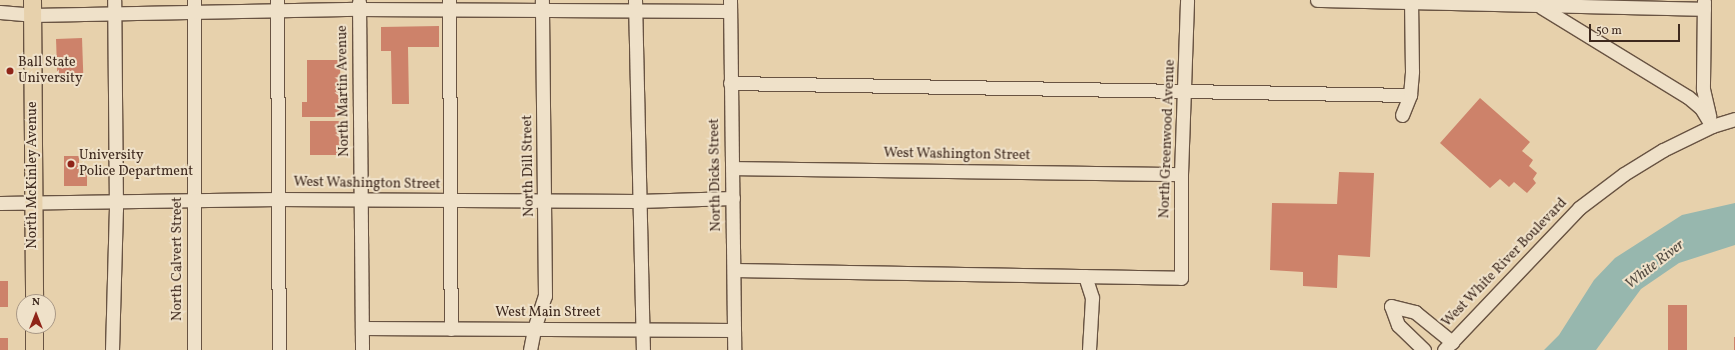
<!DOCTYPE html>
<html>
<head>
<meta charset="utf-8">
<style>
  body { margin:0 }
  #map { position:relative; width:1735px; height:350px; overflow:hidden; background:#e7d1ac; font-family:Vollkorn,serif }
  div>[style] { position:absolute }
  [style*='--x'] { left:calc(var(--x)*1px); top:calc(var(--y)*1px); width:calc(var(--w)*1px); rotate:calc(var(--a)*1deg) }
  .water>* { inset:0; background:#97b7ae }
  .building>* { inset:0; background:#cd826a; transform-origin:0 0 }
  .roads { filter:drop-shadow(1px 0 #685342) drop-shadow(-1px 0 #685342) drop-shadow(0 1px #685342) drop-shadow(0 -1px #685342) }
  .minor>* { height:13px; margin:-6.5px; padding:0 6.5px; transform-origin:6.5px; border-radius:6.5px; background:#efe1c9 }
  .major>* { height:17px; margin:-8.5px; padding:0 8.5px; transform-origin:8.5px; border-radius:8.5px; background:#e7d1ac }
  .dots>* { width:11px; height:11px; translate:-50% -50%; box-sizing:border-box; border:2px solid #efe1c9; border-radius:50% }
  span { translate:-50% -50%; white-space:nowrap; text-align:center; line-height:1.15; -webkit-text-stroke:4px #efe1c9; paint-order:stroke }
  .poi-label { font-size:14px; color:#3e291e }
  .left { translate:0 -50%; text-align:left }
  .street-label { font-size:14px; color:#3e291e }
  .water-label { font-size:15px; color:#544c42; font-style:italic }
  .north { position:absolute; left:16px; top:294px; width:40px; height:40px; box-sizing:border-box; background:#efe1c9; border:1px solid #a89785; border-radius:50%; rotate:0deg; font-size:11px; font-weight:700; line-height:16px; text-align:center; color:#3e291e }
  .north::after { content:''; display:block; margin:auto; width:14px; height:18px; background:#8f2418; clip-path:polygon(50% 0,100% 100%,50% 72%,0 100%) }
  .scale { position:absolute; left:1589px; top:24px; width:91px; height:18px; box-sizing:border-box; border:2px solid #3e291e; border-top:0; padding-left:5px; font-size:12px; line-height:14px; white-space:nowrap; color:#3e291e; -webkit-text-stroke:3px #efe1c9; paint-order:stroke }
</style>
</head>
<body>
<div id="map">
  <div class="water">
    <i style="clip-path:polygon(1735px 203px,1735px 245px,1679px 263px,1641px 289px,1596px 350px,1544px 350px,1559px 335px,1594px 280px,1615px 258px,1682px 215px)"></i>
  </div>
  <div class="building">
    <i style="clip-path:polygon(439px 26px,439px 47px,408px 47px,409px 104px,392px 104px,391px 51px,381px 51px,381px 27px)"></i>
    <i style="left:82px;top:38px;width:37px;height:26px;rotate:88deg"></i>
    <i style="clip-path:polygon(307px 60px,340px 60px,341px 117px,302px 117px,302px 102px,307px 102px)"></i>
    <i style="clip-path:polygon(1480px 98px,1530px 142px,1522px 151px,1533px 160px,1529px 166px,1537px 173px,1533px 179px,1536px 183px,1527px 193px,1514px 182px,1509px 187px,1500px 179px,1490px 188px,1440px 143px)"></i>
    <i style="left:310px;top:121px;width:30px;height:34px"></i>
    <i style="clip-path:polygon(64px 156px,79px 156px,79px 171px,87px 171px,87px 186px,64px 186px)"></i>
    <i style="clip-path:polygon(1339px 172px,1374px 173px,1370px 257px,1338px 255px,1337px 288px,1303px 286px,1303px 272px,1270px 270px,1272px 203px,1337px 204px)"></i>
    <i style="left:0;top:281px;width:8px;height:26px"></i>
    <i style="left:1668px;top:305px;width:19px;height:45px"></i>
    <i style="left:1734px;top:337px;width:1px;height:13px"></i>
    <i style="left:0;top:338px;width:8px;height:12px"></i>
  </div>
  <div class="roads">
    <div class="minor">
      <i style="--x:194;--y:0;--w:350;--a:90"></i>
      <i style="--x:277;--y:0;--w:350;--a:89.7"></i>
      <i style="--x:449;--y:0;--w:329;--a:89.7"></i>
      <i style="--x:635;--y:0;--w:350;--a:88.7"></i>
      <i style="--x:730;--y:0;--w:350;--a:89.3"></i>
      <i style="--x:1317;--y:0;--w:387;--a:1.3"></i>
      <i style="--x:1704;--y:1;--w:88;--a:90.7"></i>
      <i style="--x:1703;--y:89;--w:28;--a:77"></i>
      <i style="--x:359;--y:2;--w:348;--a:89.5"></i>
      <i style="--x:1541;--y:7;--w:172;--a:31.5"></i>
      <i style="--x:1688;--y:97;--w:17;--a:40"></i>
      <i style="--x:1701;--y:108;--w:21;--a:59"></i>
      <i style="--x:0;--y:12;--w:32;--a:5"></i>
      <i style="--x:32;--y:15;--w:327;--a:-1.1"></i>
      <i style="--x:359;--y:9;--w:371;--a:0.3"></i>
      <i style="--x:730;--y:83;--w:680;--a:1.01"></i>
      <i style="--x:1402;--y:115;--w:22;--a:-68"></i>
      <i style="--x:1410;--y:95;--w:24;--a:-85"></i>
      <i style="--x:1412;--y:71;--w:69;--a:-90.8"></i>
      <i style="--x:733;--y:168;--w:448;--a:0.8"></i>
      <i style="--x:0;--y:203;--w:278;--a:-0.8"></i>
      <i style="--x:278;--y:199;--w:360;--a:0.3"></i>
      <i style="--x:638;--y:201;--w:95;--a:-1.8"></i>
      <i style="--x:734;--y:270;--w:447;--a:1"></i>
      <i style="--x:1181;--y:278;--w:104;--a:-90"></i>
      <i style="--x:1181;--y:174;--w:174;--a:-88"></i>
      <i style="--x:1085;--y:276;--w:23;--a:72"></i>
      <i style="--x:1092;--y:298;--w:52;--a:93.3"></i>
      <i style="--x:362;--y:328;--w:372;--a:0.3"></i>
      <i style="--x:112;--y:350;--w:141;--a:-88.4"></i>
      <i style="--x:116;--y:209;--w:209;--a:-90.5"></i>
      <i style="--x:530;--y:350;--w:21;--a:-79"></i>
      <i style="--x:534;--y:329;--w:35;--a:-72"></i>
      <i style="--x:545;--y:296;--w:296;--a:-90.6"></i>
      <i style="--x:1424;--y:350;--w:36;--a:-136"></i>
      <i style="--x:1398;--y:325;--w:20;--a:-110"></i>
      <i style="--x:1391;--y:306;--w:25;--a:14"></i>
      <i style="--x:1415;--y:312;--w:48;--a:39"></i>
      <i style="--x:1444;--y:350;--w:196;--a:-46.4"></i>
      <i style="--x:1579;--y:208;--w:56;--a:-37.1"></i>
      <i style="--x:1624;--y:174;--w:46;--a:-31.6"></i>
      <i style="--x:1663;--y:150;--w:55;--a:-26.1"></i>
      <i style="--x:1712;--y:126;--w:24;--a:-17"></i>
    </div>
    <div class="major">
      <i style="--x:32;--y:0;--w:302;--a:89.6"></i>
      <i style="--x:34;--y:326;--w:24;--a:90"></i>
    </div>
  </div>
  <div class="dots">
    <i style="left:10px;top:71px;background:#8f2418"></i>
    <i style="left:71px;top:164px;background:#8f2418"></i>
  </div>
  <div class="poi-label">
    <span class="left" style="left:18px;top:71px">Ball State<br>University</span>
    <span class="left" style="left:79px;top:164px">University<br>Police Department</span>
  </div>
  <div class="street-label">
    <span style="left:344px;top:91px;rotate:-91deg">North Martin Avenue</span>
    <span style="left:1168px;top:139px;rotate:-88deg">North Greenwood Avenue</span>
    <span style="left:957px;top:155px;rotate:1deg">West Washington Street</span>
    <span style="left:529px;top:166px;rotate:-91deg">North Dill Street</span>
    <span style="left:33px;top:175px;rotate:-90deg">North McKinley Avenue</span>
    <span style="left:716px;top:175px;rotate:-91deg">North Dicks Street</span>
    <span style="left:367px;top:184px;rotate:1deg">West Washington Street</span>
    <span style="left:178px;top:259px;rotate:-90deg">North Calvert Street</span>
    <span style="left:1505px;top:263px;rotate:-46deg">West White River Boulevard</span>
    <span style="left:548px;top:313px">West Main Street</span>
  </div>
  <div class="water-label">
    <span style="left:1655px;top:265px;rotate:-38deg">White River</span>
  </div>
  <div class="north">N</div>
  <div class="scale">50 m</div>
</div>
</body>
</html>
